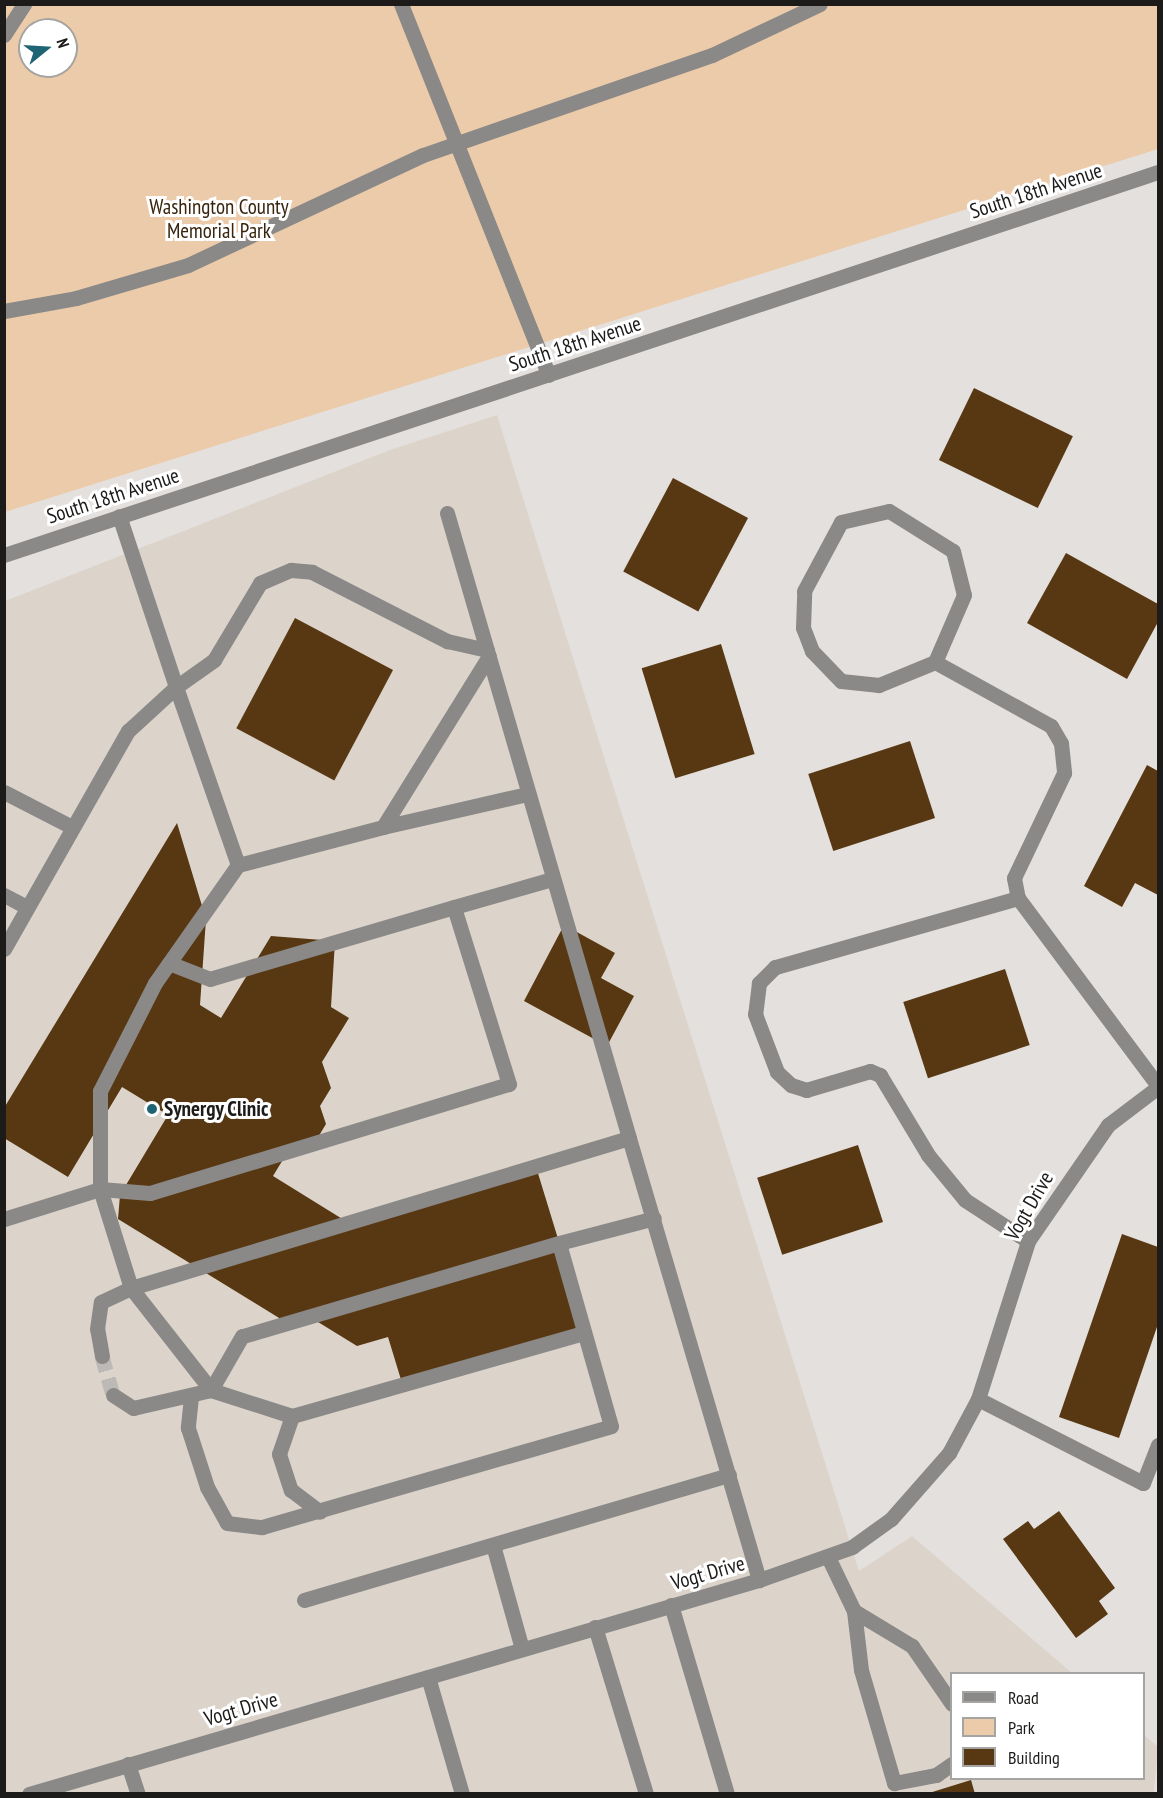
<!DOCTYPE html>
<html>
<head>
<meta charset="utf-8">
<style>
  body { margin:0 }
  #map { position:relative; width:1163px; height:1798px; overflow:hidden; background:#e4e0dd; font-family:"PT Sans Narrow",sans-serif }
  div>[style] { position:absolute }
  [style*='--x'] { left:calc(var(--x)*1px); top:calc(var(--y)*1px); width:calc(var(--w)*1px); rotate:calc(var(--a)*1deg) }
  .built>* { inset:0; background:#dcd4cb }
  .green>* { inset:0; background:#eccbaa }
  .building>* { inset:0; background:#583812; transform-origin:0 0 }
  .minor-tunnel>* { height:15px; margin-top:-7.5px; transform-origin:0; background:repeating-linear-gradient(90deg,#bcb9b6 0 15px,transparent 0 23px) }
  .minor>* { height:15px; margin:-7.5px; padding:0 7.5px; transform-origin:7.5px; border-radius:7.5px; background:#8a8987 }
  .dots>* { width:16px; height:16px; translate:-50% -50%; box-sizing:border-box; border:3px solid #fff; border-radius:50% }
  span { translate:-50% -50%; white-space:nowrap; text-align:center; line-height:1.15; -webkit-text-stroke:6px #fff; paint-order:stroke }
  .street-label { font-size:21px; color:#1c1b1a }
  .park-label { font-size:21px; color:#39250e }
  .poi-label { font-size:21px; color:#1c1b1a; font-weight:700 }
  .left { translate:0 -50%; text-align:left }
  .frame { position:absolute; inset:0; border:6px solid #1c1b1a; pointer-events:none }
  .legend { position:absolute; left:950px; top:1672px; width:195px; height:108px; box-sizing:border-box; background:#fff; border:2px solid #a4a4a3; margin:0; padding:8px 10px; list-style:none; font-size:18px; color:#1c1b1a }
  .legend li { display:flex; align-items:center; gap:12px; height:30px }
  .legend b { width:30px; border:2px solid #a4a4a3 }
  .north { position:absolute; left:18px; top:18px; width:60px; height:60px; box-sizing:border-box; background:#fff; border:2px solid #a4a4a3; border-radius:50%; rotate:72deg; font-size:16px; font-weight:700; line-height:24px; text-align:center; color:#1c1b1a }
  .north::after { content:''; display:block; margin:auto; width:21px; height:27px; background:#1e6475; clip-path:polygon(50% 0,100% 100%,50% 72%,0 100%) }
</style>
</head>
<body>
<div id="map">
  <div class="built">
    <i style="clip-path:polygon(497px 415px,859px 1571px,912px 1536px,1072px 1673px,952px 1674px,952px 1778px,1144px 1778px,1144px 1735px,1158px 1747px,1154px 1793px,5px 1794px,5px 601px,390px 450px)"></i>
  </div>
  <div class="green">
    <i style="clip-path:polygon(evenodd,5px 5px,1158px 5px,1158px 149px,5px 512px,5px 5px,30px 30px,66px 30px,66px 66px,30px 66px,30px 30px)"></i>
  </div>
  <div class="building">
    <i style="left:974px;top:388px;width:110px;height:80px;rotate:26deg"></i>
    <i style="left:673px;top:478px;width:85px;height:106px;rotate:28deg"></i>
    <i style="clip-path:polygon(1066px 553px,1158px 604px,1158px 622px,1127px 679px,1027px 623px)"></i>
    <i style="left:295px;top:618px;width:111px;height:125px;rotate:28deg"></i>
    <i style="left:721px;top:644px;width:115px;height:83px;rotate:73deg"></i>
    <i style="left:910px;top:741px;width:81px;height:107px;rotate:72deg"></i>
    <i style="clip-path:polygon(1147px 765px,1158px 771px,1158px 895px,1135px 883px,1122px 907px,1084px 886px)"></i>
    <i style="clip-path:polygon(177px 823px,206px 919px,200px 1005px,221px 1018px,271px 936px,335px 941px,331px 1007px,349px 1018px,322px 1062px,331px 1088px,320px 1106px,326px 1124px,311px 1149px,290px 1148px,273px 1176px,344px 1220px,537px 1170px,585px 1327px,402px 1383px,388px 1337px,357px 1346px,305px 1314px,284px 1321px,118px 1219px,120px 1195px,168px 1115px,122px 1087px,68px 1177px,4px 1138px,4px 1108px)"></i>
    <i style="clip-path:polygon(564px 925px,615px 953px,601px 978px,634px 996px,607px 1046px,524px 1001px)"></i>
    <i style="left:1005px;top:969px;width:80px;height:107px;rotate:72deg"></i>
    <i style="left:858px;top:1145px;width:81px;height:106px;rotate:72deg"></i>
    <i style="clip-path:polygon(1122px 1234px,1158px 1247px,1158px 1324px,1119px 1438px,1059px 1417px)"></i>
    <i style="clip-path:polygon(1059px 1511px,1115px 1588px,1099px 1601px,1108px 1614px,1076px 1638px,1003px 1539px,1028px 1521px,1034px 1529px)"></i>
    <i style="clip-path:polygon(971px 1780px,975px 1794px,929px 1794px,929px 1793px)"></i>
  </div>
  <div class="minor-tunnel">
    <i style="--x:102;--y:1356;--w:41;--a:74.2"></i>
  </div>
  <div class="minor">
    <i style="--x:401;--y:4;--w:399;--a:68.3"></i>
    <i style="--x:4;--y:35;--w:37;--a:-57"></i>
    <i style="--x:4;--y:311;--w:73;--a:-10.2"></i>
    <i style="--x:76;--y:298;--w:117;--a:-16.4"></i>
    <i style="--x:188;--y:265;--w:259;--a:-25.1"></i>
    <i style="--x:423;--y:155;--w:306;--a:-19.1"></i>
    <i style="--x:712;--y:55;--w:119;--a:-25.3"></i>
    <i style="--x:889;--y:511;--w:75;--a:32"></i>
    <i style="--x:953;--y:551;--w:45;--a:76"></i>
    <i style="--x:964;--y:595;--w:73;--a:113.4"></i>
    <i style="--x:935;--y:662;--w:61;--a:157.7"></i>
    <i style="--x:879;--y:685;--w:38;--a:-174"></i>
    <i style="--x:841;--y:681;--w:42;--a:-134"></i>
    <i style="--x:812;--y:651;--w:25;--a:-111"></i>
    <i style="--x:803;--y:628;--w:37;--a:-88"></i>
    <i style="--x:804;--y:591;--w:78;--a:-61.8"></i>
    <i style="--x:841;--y:522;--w:49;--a:-12.9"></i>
    <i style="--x:447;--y:513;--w:651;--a:73.76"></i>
    <i style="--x:4;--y:555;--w:1216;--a:-18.36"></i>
    <i style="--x:935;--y:662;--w:132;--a:28.9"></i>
    <i style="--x:1051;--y:726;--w:20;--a:60"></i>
    <i style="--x:1061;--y:743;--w:30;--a:84"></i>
    <i style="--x:1064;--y:773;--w:116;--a:115.5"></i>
    <i style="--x:1014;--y:878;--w:20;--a:79"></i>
    <i style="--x:1018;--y:898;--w:234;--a:53.3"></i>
    <i style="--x:4;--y:792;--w:74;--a:27.3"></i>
    <i style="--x:383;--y:827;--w:148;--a:-12.9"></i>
    <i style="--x:238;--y:865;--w:150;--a:-14.7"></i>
    <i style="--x:383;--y:827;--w:201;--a:-58.2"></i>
    <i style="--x:4;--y:895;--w:26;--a:28"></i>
    <i style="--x:1018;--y:898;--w:253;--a:164.1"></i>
    <i style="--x:775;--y:967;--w:23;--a:135"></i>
    <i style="--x:759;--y:983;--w:31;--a:97"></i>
    <i style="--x:755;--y:1014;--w:62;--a:69.2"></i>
    <i style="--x:777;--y:1072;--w:19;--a:43"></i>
    <i style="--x:791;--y:1085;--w:16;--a:18"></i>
    <i style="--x:806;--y:1090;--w:67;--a:-16.5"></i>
    <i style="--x:870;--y:1071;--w:11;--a:22"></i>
    <i style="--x:880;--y:1075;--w:93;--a:59"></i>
    <i style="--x:928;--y:1155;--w:58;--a:50.6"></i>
    <i style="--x:965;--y:1200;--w:75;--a:33.1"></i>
    <i style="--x:454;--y:907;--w:102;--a:-15.9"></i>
    <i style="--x:4;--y:949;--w:251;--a:-60.4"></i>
    <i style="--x:128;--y:731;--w:65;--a:-42.5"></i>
    <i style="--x:176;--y:687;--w:180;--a:-108.4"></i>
    <i style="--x:4;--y:1219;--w:101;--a:-17.4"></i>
    <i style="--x:100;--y:1189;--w:50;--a:4.6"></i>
    <i style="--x:150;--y:1193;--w:375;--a:-16.9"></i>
    <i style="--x:509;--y:1084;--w:185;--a:-107.3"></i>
    <i style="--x:454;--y:907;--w:254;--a:163.6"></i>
    <i style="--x:210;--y:979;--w:44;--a:-158.7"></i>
    <i style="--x:559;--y:1243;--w:98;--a:-14.7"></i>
    <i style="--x:102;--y:1356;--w:27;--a:-100"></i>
    <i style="--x:97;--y:1329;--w:27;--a:-82"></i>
    <i style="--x:101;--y:1302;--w:33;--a:-25"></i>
    <i style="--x:131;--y:1288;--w:520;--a:-16.76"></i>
    <i style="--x:629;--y:1138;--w:461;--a:73.6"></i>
    <i style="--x:113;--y:1395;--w:24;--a:33"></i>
    <i style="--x:133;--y:1408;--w:80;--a:-13"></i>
    <i style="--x:211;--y:1390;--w:85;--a:17.8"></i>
    <i style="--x:292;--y:1416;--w:303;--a:-15.9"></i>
    <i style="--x:191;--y:1397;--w:31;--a:96"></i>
    <i style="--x:188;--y:1428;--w:62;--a:72.1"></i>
    <i style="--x:207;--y:1487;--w:41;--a:60.9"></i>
    <i style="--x:227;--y:1523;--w:35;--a:7"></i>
    <i style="--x:262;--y:1527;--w:363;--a:-16.1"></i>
    <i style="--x:611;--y:1426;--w:190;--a:-105.9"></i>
    <i style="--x:559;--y:1243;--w:330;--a:163.6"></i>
    <i style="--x:242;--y:1336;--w:62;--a:119.9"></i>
    <i style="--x:211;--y:1390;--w:130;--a:-128.1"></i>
    <i style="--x:131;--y:1288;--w:104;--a:-107.4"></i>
    <i style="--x:100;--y:1189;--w:98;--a:-90"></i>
    <i style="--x:100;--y:1091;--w:121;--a:-63"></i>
    <i style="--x:155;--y:983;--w:144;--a:-54.9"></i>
    <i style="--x:238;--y:865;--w:188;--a:-109.2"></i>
    <i style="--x:176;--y:687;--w:47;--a:-35.4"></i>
    <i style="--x:214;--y:660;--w:90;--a:-59.1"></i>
    <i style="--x:260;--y:583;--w:34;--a:-23"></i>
    <i style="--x:291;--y:570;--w:21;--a:5"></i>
    <i style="--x:312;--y:572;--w:152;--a:27.1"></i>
    <i style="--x:447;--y:641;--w:41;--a:12.7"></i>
    <i style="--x:978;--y:1399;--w:185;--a:27"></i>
    <i style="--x:1143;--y:1483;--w:41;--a:-68.5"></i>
    <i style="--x:292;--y:1416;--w:40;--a:108.9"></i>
    <i style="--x:279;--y:1454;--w:38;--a:72"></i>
    <i style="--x:291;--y:1490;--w:36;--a:37"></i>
    <i style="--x:493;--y:1545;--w:108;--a:74.4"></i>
    <i style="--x:828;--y:1557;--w:60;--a:64.3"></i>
    <i style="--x:854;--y:1611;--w:59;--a:83.2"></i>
    <i style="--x:861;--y:1670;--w:118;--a:73.7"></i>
    <i style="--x:894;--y:1783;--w:43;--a:-10.8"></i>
    <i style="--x:936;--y:1775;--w:19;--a:-35"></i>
    <i style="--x:304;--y:1600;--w:443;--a:-16.4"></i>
    <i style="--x:671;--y:1605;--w:197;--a:73.5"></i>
    <i style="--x:854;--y:1611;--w:68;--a:31.1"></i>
    <i style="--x:912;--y:1646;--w:70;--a:55.4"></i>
    <i style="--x:595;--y:1627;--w:175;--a:73"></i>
    <i style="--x:428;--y:1677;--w:122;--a:73.8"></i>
    <i style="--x:128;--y:1764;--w:32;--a:72"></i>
    <i style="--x:29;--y:1794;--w:761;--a:-16.34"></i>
    <i style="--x:759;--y:1580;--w:99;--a:-19.5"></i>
    <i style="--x:852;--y:1547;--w:48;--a:-35.7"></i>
    <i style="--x:891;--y:1519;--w:88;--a:-48.7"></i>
    <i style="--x:949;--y:1453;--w:61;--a:-61.8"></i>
    <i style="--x:978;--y:1399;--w:166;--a:-72.4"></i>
    <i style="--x:1028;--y:1241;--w:141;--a:-55.4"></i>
    <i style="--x:1108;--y:1125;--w:63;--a:-37.2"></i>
  </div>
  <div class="dots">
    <i style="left:152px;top:1109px;background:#1e6475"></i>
  </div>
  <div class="street-label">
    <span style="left:1036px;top:191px;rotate:-18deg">South 18th Avenue</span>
    <span style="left:575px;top:344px;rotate:-18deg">South 18th Avenue</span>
    <span style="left:113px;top:496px;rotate:-18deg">South 18th Avenue</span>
    <span style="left:1029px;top:1206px;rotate:-60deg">Vogt Drive</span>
    <span style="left:708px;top:1573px;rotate:-16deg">Vogt Drive</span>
    <span style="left:241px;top:1709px;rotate:-16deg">Vogt Drive</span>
  </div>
  <div class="park-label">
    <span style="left:219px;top:219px">Washington County<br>Memorial Park</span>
  </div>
  <div class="poi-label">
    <span class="left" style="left:164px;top:1109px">Synergy Clinic</span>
  </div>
  <div class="frame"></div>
  <ul class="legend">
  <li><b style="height:8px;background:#8a8987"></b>Road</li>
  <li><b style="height:16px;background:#eccbaa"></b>Park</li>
  <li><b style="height:16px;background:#583812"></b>Building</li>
  </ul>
  <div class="north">N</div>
</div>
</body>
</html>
